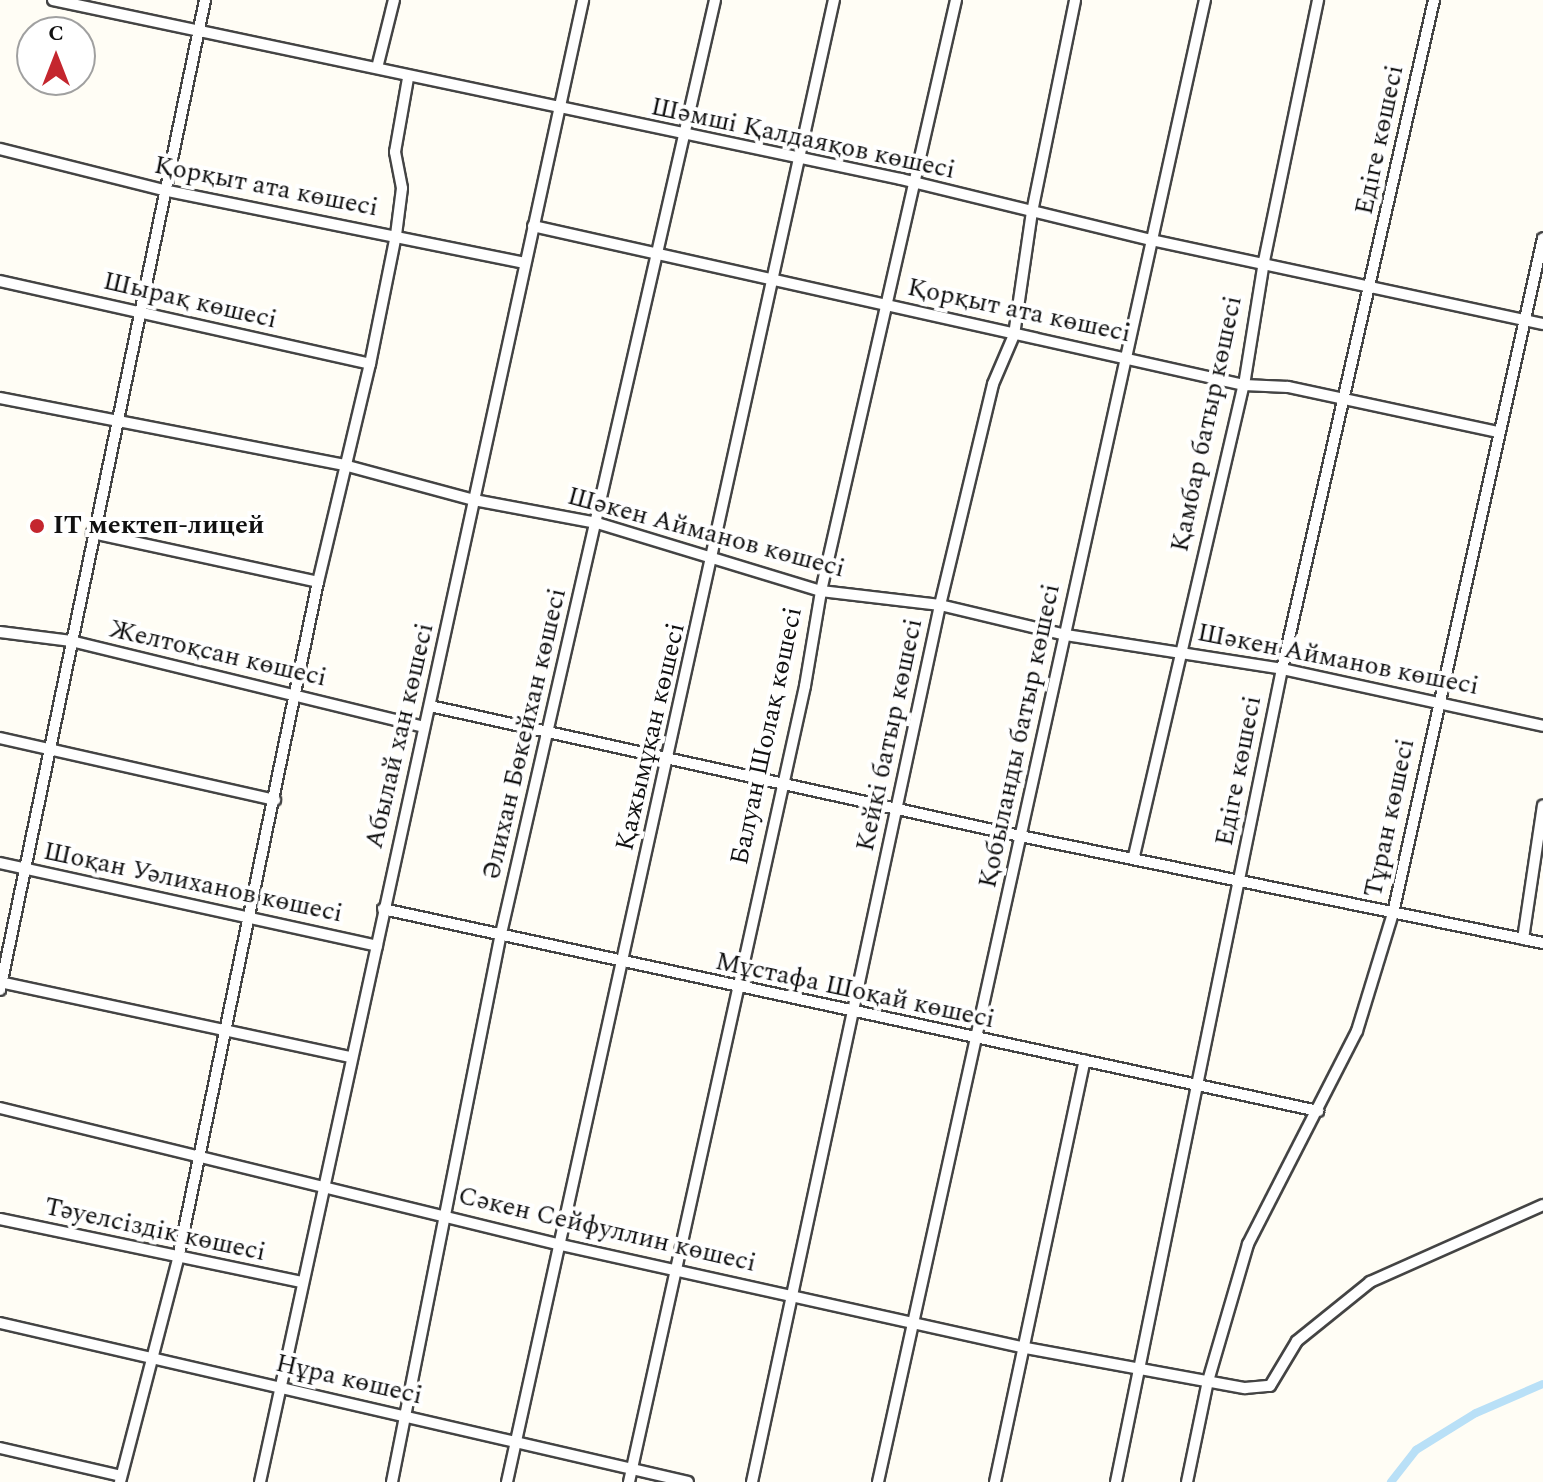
<!DOCTYPE html>
<html>
<head>
<meta charset="utf-8">
<style>
  body { margin:0 }
  #map { position:relative; width:1543px; height:1482px; overflow:hidden; background:#fffdf5; font-family:Spectral,serif }
  div>[style] { position:absolute }
  [style*='--x'] { left:calc(var(--x)*1px); top:calc(var(--y)*1px); width:calc(var(--w)*1px); rotate:calc(var(--a)*1deg) }
  .canal>* { height:8px; margin:-4px; padding:0 4px; transform-origin:4px; border-radius:4px; background:#b9e0f7 }
  .roads { filter:drop-shadow(2px 0 #444) drop-shadow(-2px 0 #444) drop-shadow(0 2px #444) drop-shadow(0 -2px #444) }
  .minor>* { height:10px; margin:-5px; padding:0 5px; transform-origin:5px; border-radius:5px; background:#fff }
  .dots>* { width:22px; height:22px; translate:-50% -50%; box-sizing:border-box; border:4px solid #fff; border-radius:50% }
  span { translate:-50% -50%; white-space:nowrap; text-align:center; line-height:1.15; -webkit-text-stroke:8px #fff; paint-order:stroke }
  .street-label { font-size:26px; color:#111 }
  .poi-label { font-size:26px; color:#111; font-weight:700 }
  .left { translate:0 -50%; text-align:left }
  .north { position:absolute; left:16px; top:16px; width:80px; height:80px; box-sizing:border-box; background:#fff; border:2px solid #a0a0a0; border-radius:50%; rotate:0deg; font-size:22px; font-weight:700; line-height:32px; text-align:center; color:#111 }
  .north::after { content:''; display:block; margin:auto; width:28px; height:36px; background:#c4262e; clip-path:polygon(50% 0,100% 100%,50% 72%,0 100%) }
</style>
</head>
<body>
<div id="map">
  <div class="canal">
    <i style="--x:1391;--y:1482;--w:41;--a:-52"></i>
    <i style="--x:1416;--y:1450;--w:70;--a:-31.7"></i>
    <i style="--x:1476;--y:1413;--w:73;--a:-23.4"></i>
  </div>
  <div class="roads">
    <div class="minor">
      <i style="--x:53;--y:0;--w:867;--a:11.92"></i>
      <i style="--x:901;--y:179;--w:257;--a:13.7"></i>
      <i style="--x:1151;--y:240;--w:401;--a:12.1"></i>
      <i style="--x:377;--y:68;--w:70;--a:-76"></i>
      <i style="--x:0;--y:149;--w:168;--a:14.1"></i>
      <i style="--x:163;--y:190;--w:368;--a:11.4"></i>
      <i style="--x:533;--y:226;--w:729;--a:12.61"></i>
      <i style="--x:1244;--y:385;--w:44;--a:2.6"></i>
      <i style="--x:1288;--y:387;--w:215;--a:12.1"></i>
      <i style="--x:0;--y:281;--w:379;--a:12.6"></i>
      <i style="--x:0;--y:398;--w:350;--a:11"></i>
      <i style="--x:344;--y:465;--w:135;--a:15.1"></i>
      <i style="--x:474;--y:500;--w:125;--a:10.6"></i>
      <i style="--x:597;--y:523;--w:234;--a:16.9"></i>
      <i style="--x:821;--y:591;--w:120;--a:6.7"></i>
      <i style="--x:940;--y:605;--w:130;--a:13.4"></i>
      <i style="--x:1066;--y:635;--w:219;--a:8.9"></i>
      <i style="--x:1282;--y:669;--w:267;--a:12.3"></i>
      <i style="--x:92;--y:533;--w:231;--a:12.2"></i>
      <i style="--x:0;--y:632;--w:72;--a:7.2"></i>
      <i style="--x:71;--y:641;--w:363;--a:13.7"></i>
      <i style="--x:430;--y:706;--w:604;--a:12.43"></i>
      <i style="--x:1020;--y:836;--w:534;--a:11.56"></i>
      <i style="--x:0;--y:738;--w:282;--a:12.7"></i>
      <i style="--x:1134;--y:856;--w:484;--a:-76.9"></i>
      <i style="--x:1244;--y:385;--w:126;--a:-80.8"></i>
      <i style="--x:1264;--y:261;--w:267;--a:-78.3"></i>
      <i style="--x:0;--y:863;--w:386;--a:12.4"></i>
      <i style="--x:383;--y:909;--w:957;--a:12.19"></i>
      <i style="--x:1523;--y:939;--w:135;--a:-81.5"></i>
      <i style="--x:0;--y:982;--w:357;--a:12.1"></i>
      <i style="--x:0;--y:990;--w:1011;--a:-78.3"></i>
      <i style="--x:0;--y:1108;--w:577;--a:13.72"></i>
      <i style="--x:561;--y:1245;--w:476;--a:12.5"></i>
      <i style="--x:1026;--y:1348;--w:223;--a:10.4"></i>
      <i style="--x:1245;--y:1388;--w:25;--a:-5"></i>
      <i style="--x:1270;--y:1386;--w:52;--a:-59"></i>
      <i style="--x:1297;--y:1341;--w:94;--a:-38.9"></i>
      <i style="--x:1370;--y:1282;--w:189;--a:-24"></i>
      <i style="--x:0;--y:1219;--w:308;--a:11.8"></i>
      <i style="--x:0;--y:1323;--w:706;--a:13.01"></i>
      <i style="--x:0;--y:1448;--w:124;--a:13"></i>
      <i style="--x:120;--y:1482;--w:230;--a:-75.4"></i>
      <i style="--x:178;--y:1259;--w:691;--a:-78.32"></i>
      <i style="--x:318;--y:582;--w:224;--a:-76.6"></i>
      <i style="--x:370;--y:364;--w:132;--a:-78.6"></i>
      <i style="--x:396;--y:235;--w:47;--a:-82.7"></i>
      <i style="--x:402;--y:188;--w:37;--a:-101"></i>
      <i style="--x:395;--y:152;--w:75;--a:-80"></i>
      <i style="--x:260;--y:1482;--w:1517;--a:-77.7"></i>
      <i style="--x:392;--y:1482;--w:555;--a:-78.77"></i>
      <i style="--x:500;--y:938;--w:962;--a:-77.09"></i>
      <i style="--x:507;--y:1482;--w:1518;--a:-77.56"></i>
      <i style="--x:629;--y:1482;--w:815;--a:-77.53"></i>
      <i style="--x:805;--y:686;--w:96;--a:-80.4"></i>
      <i style="--x:821;--y:591;--w:606;--a:-77.13"></i>
      <i style="--x:752;--y:1482;--w:897;--a:-77.9"></i>
      <i style="--x:940;--y:605;--w:227;--a:-76.5"></i>
      <i style="--x:993;--y:384;--w:53;--a:-66.8"></i>
      <i style="--x:1014;--y:335;--w:124;--a:-81.7"></i>
      <i style="--x:1032;--y:212;--w:216;--a:-78.5"></i>
      <i style="--x:878;--y:1482;--w:1518;--a:-77.56"></i>
      <i style="--x:995;--y:1482;--w:431;--a:-78"></i>
      <i style="--x:1116;--y:1482;--w:830;--a:-78.46"></i>
      <i style="--x:1282;--y:669;--w:686;--a:-77.2"></i>
      <i style="--x:1187;--y:1482;--w:103;--a:-78.3"></i>
      <i style="--x:1208;--y:1381;--w:143;--a:-73.7"></i>
      <i style="--x:1248;--y:1244;--w:239;--a:-62.9"></i>
      <i style="--x:1357;--y:1031;--w:123;--a:-73"></i>
      <i style="--x:1393;--y:913;--w:691;--a:-77.47"></i>
    </div>
  </div>
  <div class="dots">
    <i style="left:37px;top:526px;background:#c4262e"></i>
  </div>
  <div class="street-label">
    <span style="left:803px;top:139px;rotate:12deg">Шәмші Қалдаяқов көшесі</span>
    <span style="left:1380px;top:140px;rotate:-78deg">Едіге көшесі</span>
    <span style="left:266px;top:187px;rotate:11deg">Қорқыт ата көшесі</span>
    <span style="left:190px;top:301px;rotate:13deg">Шырақ көшесі</span>
    <span style="left:1019px;top:311px;rotate:12deg">Қорқыт ата көшесі</span>
    <span style="left:1207px;top:424px;rotate:-78deg">Қамбар батыр көшесі</span>
    <span style="left:706px;top:533px;rotate:15deg">Шәкен Айманов көшесі</span>
    <span style="left:218px;top:654px;rotate:13deg">Желтоқсан көшесі</span>
    <span style="left:1338px;top:660px;rotate:11deg">Шәкен Айманов көшесі</span>
    <span style="left:525px;top:734px;rotate:-77deg">Әлихан Бөкейхан көшесі</span>
    <span style="left:890px;top:735px;rotate:-78deg">Кейкі батыр көшесі</span>
    <span style="left:400px;top:736px;rotate:-77deg">Абылай хан көшесі</span>
    <span style="left:767px;top:736px;rotate:-78deg">Балуан Шолақ көшесі</span>
    <span style="left:1020px;top:736px;rotate:-78deg">Қобыланды батыр көшесі</span>
    <span style="left:651px;top:737px;rotate:-77deg">Қажымұқан көшесі</span>
    <span style="left:1239px;top:771px;rotate:-79deg">Едіге көшесі</span>
    <span style="left:1390px;top:818px;rotate:-78deg">Тұран көшесі</span>
    <span style="left:193px;top:883px;rotate:12deg">Шоқан Уәлиханов көшесі</span>
    <span style="left:855px;top:991px;rotate:12deg">Мұстафа Шоқай көшесі</span>
    <span style="left:155px;top:1230px;rotate:12deg">Тәуелсіздік көшесі</span>
    <span style="left:607px;top:1230px;rotate:13deg">Сәкен Сейфуллин көшесі</span>
    <span style="left:349px;top:1380px;rotate:13deg">Нұра көшесі</span>
  </div>
  <div class="poi-label">
    <span class="left" style="left:53px;top:526px">IT мектеп-лицей</span>
  </div>
  <div class="north">С</div>
</div>
</body>
</html>
